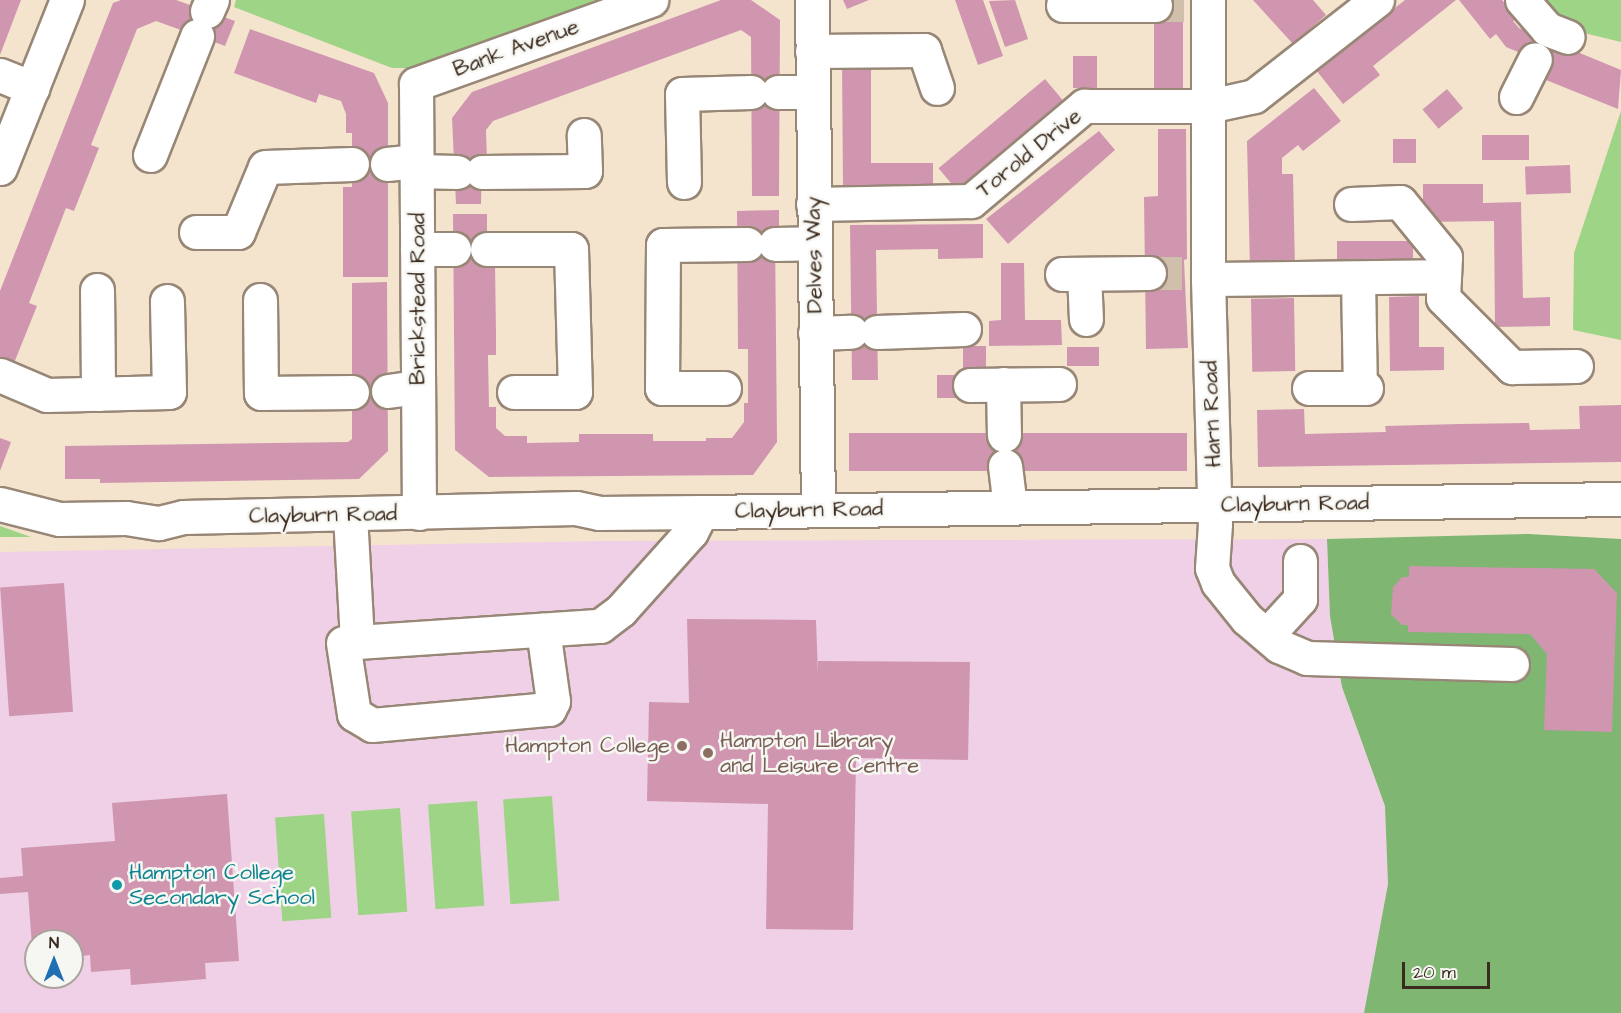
<!DOCTYPE html>
<html>
<head>
<meta charset="utf-8">
<style>
  body { margin:0 }
  #map { position:relative; width:1621px; height:1013px; overflow:hidden; background:#f4e4ce; font-family:"Architects Daughter",sans-serif }
  div>[style] { position:absolute }
  [style*='--x'] { left:calc(var(--x)*1px); top:calc(var(--y)*1px); width:calc(var(--w)*1px); rotate:calc(var(--a)*1deg) }
  .built>* { inset:0; background:#efd0e6 }
  .green>* { inset:0; background:#9dd485; transform-origin:0 0 }
  .forest>* { inset:0; background:#7eb672 }
  .building>* { inset:0; background:#d096b0; transform-origin:0 0 }
  .minor-tunnel>* { height:33px; margin-top:-16.5px; transform-origin:0; background:repeating-linear-gradient(90deg,#cfbfab 0 33px,transparent 0 49px) }
  .roads { filter:drop-shadow(2px 0 #988776) drop-shadow(-2px 0 #988776) drop-shadow(0 2px #988776) drop-shadow(0 -2px #988776) }
  .minor>* { height:33px; margin:-16.5px; padding:0 16.5px; transform-origin:16.5px; border-radius:16.5px; background:#fff }
  .dots>* { width:16px; height:16px; translate:-50% -50%; box-sizing:border-box; border:3px solid #f6f6f2; border-radius:50% }
  span { translate:-50% -50%; white-space:nowrap; text-align:center; line-height:1.15; -webkit-text-stroke:5px #f6f6f2; paint-order:stroke }
  .street-label { font-size:22px; color:#3b2a1e }
  .education-label { font-size:22px; color:#785e54 }
  .left { translate:0 -50%; text-align:left }
  .right { translate:-100% -50%; text-align:right }
  .culture-label { font-size:22px; color:#0d838f }
  .north { position:absolute; left:24px; top:929px; width:60px; height:60px; box-sizing:border-box; background:#f6f6f2; border:2px solid #aba49d; border-radius:50%; rotate:0deg; font-size:16px; font-weight:700; line-height:24px; text-align:center; color:#3b2a1e }
  .north::after { content:''; display:block; margin:auto; width:21px; height:27px; background:#1f6fb2; clip-path:polygon(50% 0,100% 100%,50% 72%,0 100%) }
  .scale { position:absolute; left:1402px; top:962px; width:88px; height:27px; box-sizing:border-box; border:3px solid #3b2a1e; border-top:0; padding-left:8px; font-size:18px; line-height:21px; white-space:nowrap; color:#3b2a1e; -webkit-text-stroke:4px #f6f6f2; paint-order:stroke }
</style>
</head>
<body>
<div id="map">
  <div class="built">
    <i style="clip-path:polygon(evenodd,1327px 539px,1330px 616px,1342px 687px,1385px 806px,1388px 884px,1364px 1013px,0 1013px,0 552px,602px 541px,1327px 539px,36px 941px,72px 941px,72px 977px,36px 977px,36px 941px)"></i>
  </div>
  <div class="green">
    <i style="clip-path:polygon(236px 0,620px 0,431px 68px,392px 68px,234px 7px)"></i>
    <i style="clip-path:polygon(1533px 0,1621px 0,1621px 42px,1576px 31px)"></i>
    <i style="clip-path:polygon(1621px 111px,1621px 340px,1573px 330px,1574px 253px)"></i>
    <i style="clip-path:polygon(0 526px,31px 537px,0 537px)"></i>
    <i style="left:552px;top:796px;width:105px;height:49px;rotate:86deg"></i>
    <i style="left:477px;top:801px;width:105px;height:49px;rotate:86deg"></i>
    <i style="left:400px;top:808px;width:104px;height:49px;rotate:86deg"></i>
    <i style="left:324px;top:814px;width:104px;height:49px;rotate:86deg"></i>
  </div>
  <div class="forest">
    <i style="clip-path:polygon(1528px 534px,1621px 539px,1621px 1013px,1364px 1013px,1388px 884px,1385px 806px,1342px 687px,1330px 616px,1327px 539px)"></i>
  </div>
  <div class="building">
    <i style="clip-path:polygon(0 0,21px 0,0 55px)"></i>
    <i style="clip-path:polygon(121px 0,176px 0,235px 21px,225px 46px,156px 21px,137px 29px,91px 145px,99px 148px,74px 211px,66px 208px,29px 303px,37px 306px,12px 368px,0 375px,0 291px,113px 3px)"></i>
    <i style="clip-path:polygon(721px 0,751px 0,780px 20px,779px 196px,752px 196px,751px 37px,741px 30px,493px 121px,486px 130px,487px 162px,482px 161px,481px 204px,456px 204px,452px 118px,472px 92px)"></i>
    <i style="clip-path:polygon(843px 0,869px 0,847px 9px)"></i>
    <i style="clip-path:polygon(955px 0,983px 0,1003px 56px,978px 65px)"></i>
    <i style="clip-path:polygon(1015px 0,1028px 39px,1005px 47px,989px 1px)"></i>
    <i style="left:1154px;top:0;width:29px;height:91px"></i>
    <i style="clip-path:polygon(1253px 0,1313px 0,1326px 15px,1293px 44px)"></i>
    <i style="clip-path:polygon(1405px 0,1456px 0,1373px 66px,1380px 75px,1343px 104px,1316px 70px)"></i>
    <i style="clip-path:polygon(1459px 0,1502px 0,1517px 18px,1513px 21px,1519px 28px,1621px 70px,1618px 109px,1546px 80px,1552px 66px,1506px 47px,1496px 34px,1490px 39px)"></i>
    <i style="clip-path:polygon(250px 29px,374px 73px,388px 103px,388px 277px,343px 277px,343px 187px,352px 187px,352px 133px,346px 133px,346px 114px,341px 101px,319px 94px,316px 103px,234px 73px)"></i>
    <i style="left:1073px;top:56px;width:24px;height:32px"></i>
    <i style="clip-path:polygon(842px 61px,871px 61px,871px 163px,933px 163px,933px 190px,843px 190px)"></i>
    <i style="left:1045px;top:79px;width:30px;height:139px;rotate:50deg"></i>
    <i style="clip-path:polygon(1314px 88px,1341px 121px,1303px 151px,1298px 145px,1282px 158px,1282px 174px,1293px 174px,1295px 269px,1250px 269px,1247px 141px)"></i>
    <i style="left:1447px;top:89px;width:25px;height:32px;rotate:50deg"></i>
    <i style="clip-path:polygon(1158px 129px,1186px 129px,1187px 259px,1184px 260px,1188px 348px,1146px 349px,1144px 197px,1158px 196px)"></i>
    <i style="clip-path:polygon(1099px 131px,1115px 150px,1008px 244px,986px 219px)"></i>
    <i style="left:1529px;top:135px;width:25px;height:47px;rotate:90deg"></i>
    <i style="left:1393px;top:139px;width:23px;height:24px"></i>
    <i style="left:1570px;top:165px;width:28px;height:45px;rotate:88deg"></i>
    <i style="clip-path:polygon(1423px 184px,1483px 184px,1483px 203px,1521px 202px,1523px 298px,1550px 297px,1550px 326px,1495px 327px,1494px 221px,1423px 222px)"></i>
    <i style="clip-path:polygon(779px 210px,779px 233px,775px 233px,777px 442px,753px 475px,489px 477px,455px 450px,453px 214px,487px 214px,487px 263px,495px 263px,496px 332px,496px 355px,488px 355px,489px 407px,496px 407px,496px 428px,505px 436px,527px 436px,527px 443px,579px 442px,579px 434px,653px 434px,653px 441px,706px 441px,706px 438px,732px 438px,744px 422px,744px 403px,748px 403px,748px 349px,738px 349px,737px 211px)"></i>
    <i style="clip-path:polygon(983px 224px,983px 258px,938px 259px,938px 249px,876px 250px,878px 380px,852px 380px,850px 225px)"></i>
    <i style="left:1413px;top:241px;width:26px;height:76px;rotate:90deg"></i>
    <i style="clip-path:polygon(1001px 263px,1024px 263px,1025px 320px,1061px 320px,1062px 345px,989px 346px,989px 321px,1001px 320px)"></i>
    <i style="clip-path:polygon(387px 282px,388px 451px,359px 479px,100px 483px,100px 479px,65px 479px,65px 446px,348px 442px,352px 439px,352px 283px)"></i>
    <i style="clip-path:polygon(1419px 296px,1419px 347px,1444px 347px,1444px 370px,1390px 371px,1389px 297px)"></i>
    <i style="left:1294px;top:298px;width:73px;height:43px;rotate:89deg"></i>
    <i style="left:963px;top:346px;width:23px;height:22px"></i>
    <i style="left:1099px;top:347px;width:19px;height:32px;rotate:90deg"></i>
    <i style="left:937px;top:375px;width:19px;height:23px"></i>
    <i style="clip-path:polygon(1621px 405px,1621px 462px,1258px 467px,1257px 410px,1304px 409px,1305px 434px,1386px 432px,1385px 426px,1459px 424px,1529px 423px,1530px 430px,1580px 429px,1579px 406px)"></i>
    <i style="left:1187px;top:433px;width:38px;height:338px;rotate:90deg"></i>
    <i style="clip-path:polygon(0 438px,11px 442px,0 471px)"></i>
    <i style="clip-path:polygon(1409px 566px,1594px 569px,1617px 593px,1612px 732px,1544px 730px,1547px 654px,1530px 634px,1408px 632px,1408px 625px,1402px 625px,1391px 614px,1393px 587px,1402px 577px,1409px 577px)"></i>
    <i style="left:64px;top:583px;width:129px;height:64px;rotate:86deg"></i>
    <i style="clip-path:polygon(687px 619px,816px 620px,818px 675px,818px 661px,970px 662px,968px 760px,856px 758px,853px 930px,766px 929px,768px 804px,647px 801px,649px 702px,689px 703px)"></i>
    <i style="clip-path:polygon(227px 794px,239px 961px,205px 963px,206px 979px,131px 985px,130px 969px,91px 972px,90px 955px,72px 957px,72px 941px,36px 941px,36px 960px,33px 960px,28px 892px,0 894px,0 878px,23px 876px,21px 848px,115px 841px,112px 803px)"></i>
  </div>
  <div class="minor-tunnel">
    <i style="--x:1155;--y:5;--w:29;--a:0"></i>
    <i style="--x:1149;--y:273;--w:35;--a:0"></i>
  </div>
  <div class="roads">
    <div class="minor">
      <i style="--x:812;--y:0;--w:510;--a:89.33"></i>
      <i style="--x:1208;--y:0;--w:279;--a:90"></i>
      <i style="--x:1208;--y:279;--w:245;--a:88.4"></i>
      <i style="--x:1215;--y:524;--w:44;--a:93.9"></i>
      <i style="--x:1212;--y:568;--w:16;--a:68"></i>
      <i style="--x:1218;--y:583;--w:46;--a:51.1"></i>
      <i style="--x:1247;--y:619;--w:42;--a:40.2"></i>
      <i style="--x:1279;--y:646;--w:30;--a:23"></i>
      <i style="--x:1307;--y:658;--w:205;--a:1.7"></i>
      <i style="--x:1522;--y:0;--w:38;--a:49"></i>
      <i style="--x:1547;--y:29;--w:22;--a:21"></i>
      <i style="--x:1063;--y:5;--w:92;--a:0"></i>
      <i style="--x:207;--y:11;--w:12;--a:-66"></i>
      <i style="--x:812;--y:51;--w:112;--a:-0.5"></i>
      <i style="--x:924;--y:50;--w:40;--a:71.1"></i>
      <i style="--x:0;--y:75;--w:35;--a:22"></i>
      <i style="--x:778;--y:92;--w:35;--a:0"></i>
      <i style="--x:1516;--y:97;--w:42;--a:-63.4"></i>
      <i style="--x:150;--y:155;--w:128;--a:-68.4"></i>
      <i style="--x:387;--y:164;--w:30;--a:-6"></i>
      <i style="--x:0;--y:168;--w:181;--a:-68.3"></i>
      <i style="--x:417;--y:171;--w:40;--a:1.4"></i>
      <i style="--x:482;--y:172;--w:103;--a:-0.6"></i>
      <i style="--x:585;--y:171;--w:36;--a:-92"></i>
      <i style="--x:684;--y:182;--w:88;--a:-91.3"></i>
      <i style="--x:682;--y:94;--w:69;--a:-1.7"></i>
      <i style="--x:813;--y:204;--w:158;--a:-1.1"></i>
      <i style="--x:971;--y:201;--w:148;--a:-40.1"></i>
      <i style="--x:1084;--y:106;--w:125;--a:0"></i>
      <i style="--x:1209;--y:106;--w:46;--a:-12.5"></i>
      <i style="--x:1254;--y:96;--w:156;--a:-38"></i>
      <i style="--x:1351;--y:204;--w:49;--a:-2.3"></i>
      <i style="--x:1400;--y:202;--w:71;--a:50.7"></i>
      <i style="--x:1445;--y:257;--w:41;--a:92.8"></i>
      <i style="--x:1443;--y:298;--w:98;--a:45"></i>
      <i style="--x:1512;--y:367;--w:64;--a:-0.9"></i>
      <i style="--x:196;--y:232;--w:42;--a:0"></i>
      <i style="--x:238;--y:232;--w:70;--a:-67.4"></i>
      <i style="--x:265;--y:167;--w:87;--a:-2"></i>
      <i style="--x:775;--y:244;--w:39;--a:-1"></i>
      <i style="--x:417;--y:249;--w:37;--a:0"></i>
      <i style="--x:487;--y:249;--w:84;--a:0"></i>
      <i style="--x:571;--y:249;--w:143;--a:88.4"></i>
      <i style="--x:575;--y:392;--w:61;--a:180"></i>
      <i style="--x:1062;--y:274;--w:87;--a:-0.7"></i>
      <i style="--x:1084;--y:274;--w:45;--a:87.5"></i>
      <i style="--x:1358;--y:278;--w:110;--a:89"></i>
      <i style="--x:1208;--y:279;--w:236;--a:-0.7"></i>
      <i style="--x:97;--y:290;--w:104;--a:89.4"></i>
      <i style="--x:260;--y:300;--w:93;--a:89.4"></i>
      <i style="--x:261;--y:393;--w:91;--a:-0.6"></i>
      <i style="--x:877;--y:332;--w:87;--a:-2"></i>
      <i style="--x:815;--y:333;--w:36;--a:-2"></i>
      <i style="--x:0;--y:375;--w:51;--a:23.1"></i>
      <i style="--x:47;--y:395;--w:122;--a:-1.4"></i>
      <i style="--x:169;--y:392;--w:91;--a:-91.3"></i>
      <i style="--x:1003;--y:384;--w:51;--a:88.9"></i>
      <i style="--x:970;--y:385;--w:89;--a:-0.6"></i>
      <i style="--x:724;--y:388;--w:62;--a:180"></i>
      <i style="--x:662;--y:388;--w:143;--a:-89.6"></i>
      <i style="--x:663;--y:245;--w:84;--a:-0.7"></i>
      <i style="--x:1309;--y:388;--w:57;--a:0"></i>
      <i style="--x:388;--y:391;--w:30;--a:-8"></i>
      <i style="--x:1005;--y:466;--w:41;--a:83"></i>
      <i style="--x:0;--y:504;--w:61;--a:14.3"></i>
      <i style="--x:59;--y:519;--w:67;--a:-0.9"></i>
      <i style="--x:126;--y:518;--w:33;--a:9"></i>
      <i style="--x:159;--y:523;--w:25;--a:-14"></i>
      <i style="--x:183;--y:517;--w:393;--a:-1.3"></i>
      <i style="--x:576;--y:508;--w:24;--a:12"></i>
      <i style="--x:599;--y:513;--w:102;--a:-0.6"></i>
      <i style="--x:701;--y:512;--w:920;--a:-0.81"></i>
      <i style="--x:419;--y:513;--w:429;--a:-90.4"></i>
      <i style="--x:416;--y:84;--w:250;--a:-19.7"></i>
      <i style="--x:350;--y:515;--w:127;--a:86.8"></i>
      <i style="--x:357;--y:642;--w:244;--a:-3.8"></i>
      <i style="--x:600;--y:626;--w:26;--a:-37"></i>
      <i style="--x:621;--y:610;--w:105;--a:-48.1"></i>
      <i style="--x:691;--y:532;--w:22;--a:-63"></i>
      <i style="--x:1267;--y:635;--w:49;--a:-47.5"></i>
      <i style="--x:1300;--y:599;--w:38;--a:-90"></i>
      <i style="--x:343;--y:643;--w:72;--a:81.2"></i>
      <i style="--x:354;--y:714;--w:21;--a:31"></i>
      <i style="--x:372;--y:725;--w:178;--a:-5.2"></i>
      <i style="--x:549;--y:709;--w:9;--a:-63"></i>
      <i style="--x:553;--y:701;--w:72;--a:-98"></i>
    </div>
  </div>
  <div class="dots">
    <i style="left:682px;top:746px;background:#8d6e63"></i>
    <i style="left:708px;top:753px;background:#8d6e63"></i>
    <i style="left:117px;top:885px;background:#0f9aa8"></i>
  </div>
  <div class="street-label">
    <span style="left:516px;top:48px;rotate:-20deg">Bank Avenue</span>
    <span style="left:1029px;top:153px;rotate:-39deg">Torold Drive</span>
    <span style="left:814px;top:255px;rotate:-91deg">Delves Way</span>
    <span style="left:418px;top:299px;rotate:-90deg">Brickstead Road</span>
    <span style="left:1212px;top:414px;rotate:-92deg">Harn Road</span>
    <span style="left:1295px;top:504px;rotate:-1deg">Clayburn Road</span>
    <span style="left:809px;top:510px;rotate:-1deg">Clayburn Road</span>
    <span style="left:323px;top:515px;rotate:-1deg">Clayburn Road</span>
  </div>
  <div class="education-label">
    <span class="left" style="left:720px;top:753px">Hampton Library<br>and Leisure Centre</span>
    <span class="right" style="left:670px;top:746px">Hampton College</span>
  </div>
  <div class="culture-label">
    <span class="left" style="left:129px;top:885px">Hampton College<br>Secondary School</span>
  </div>
  <div class="north">N</div>
  <div class="scale">20 m</div>
</div>
</body>
</html>
